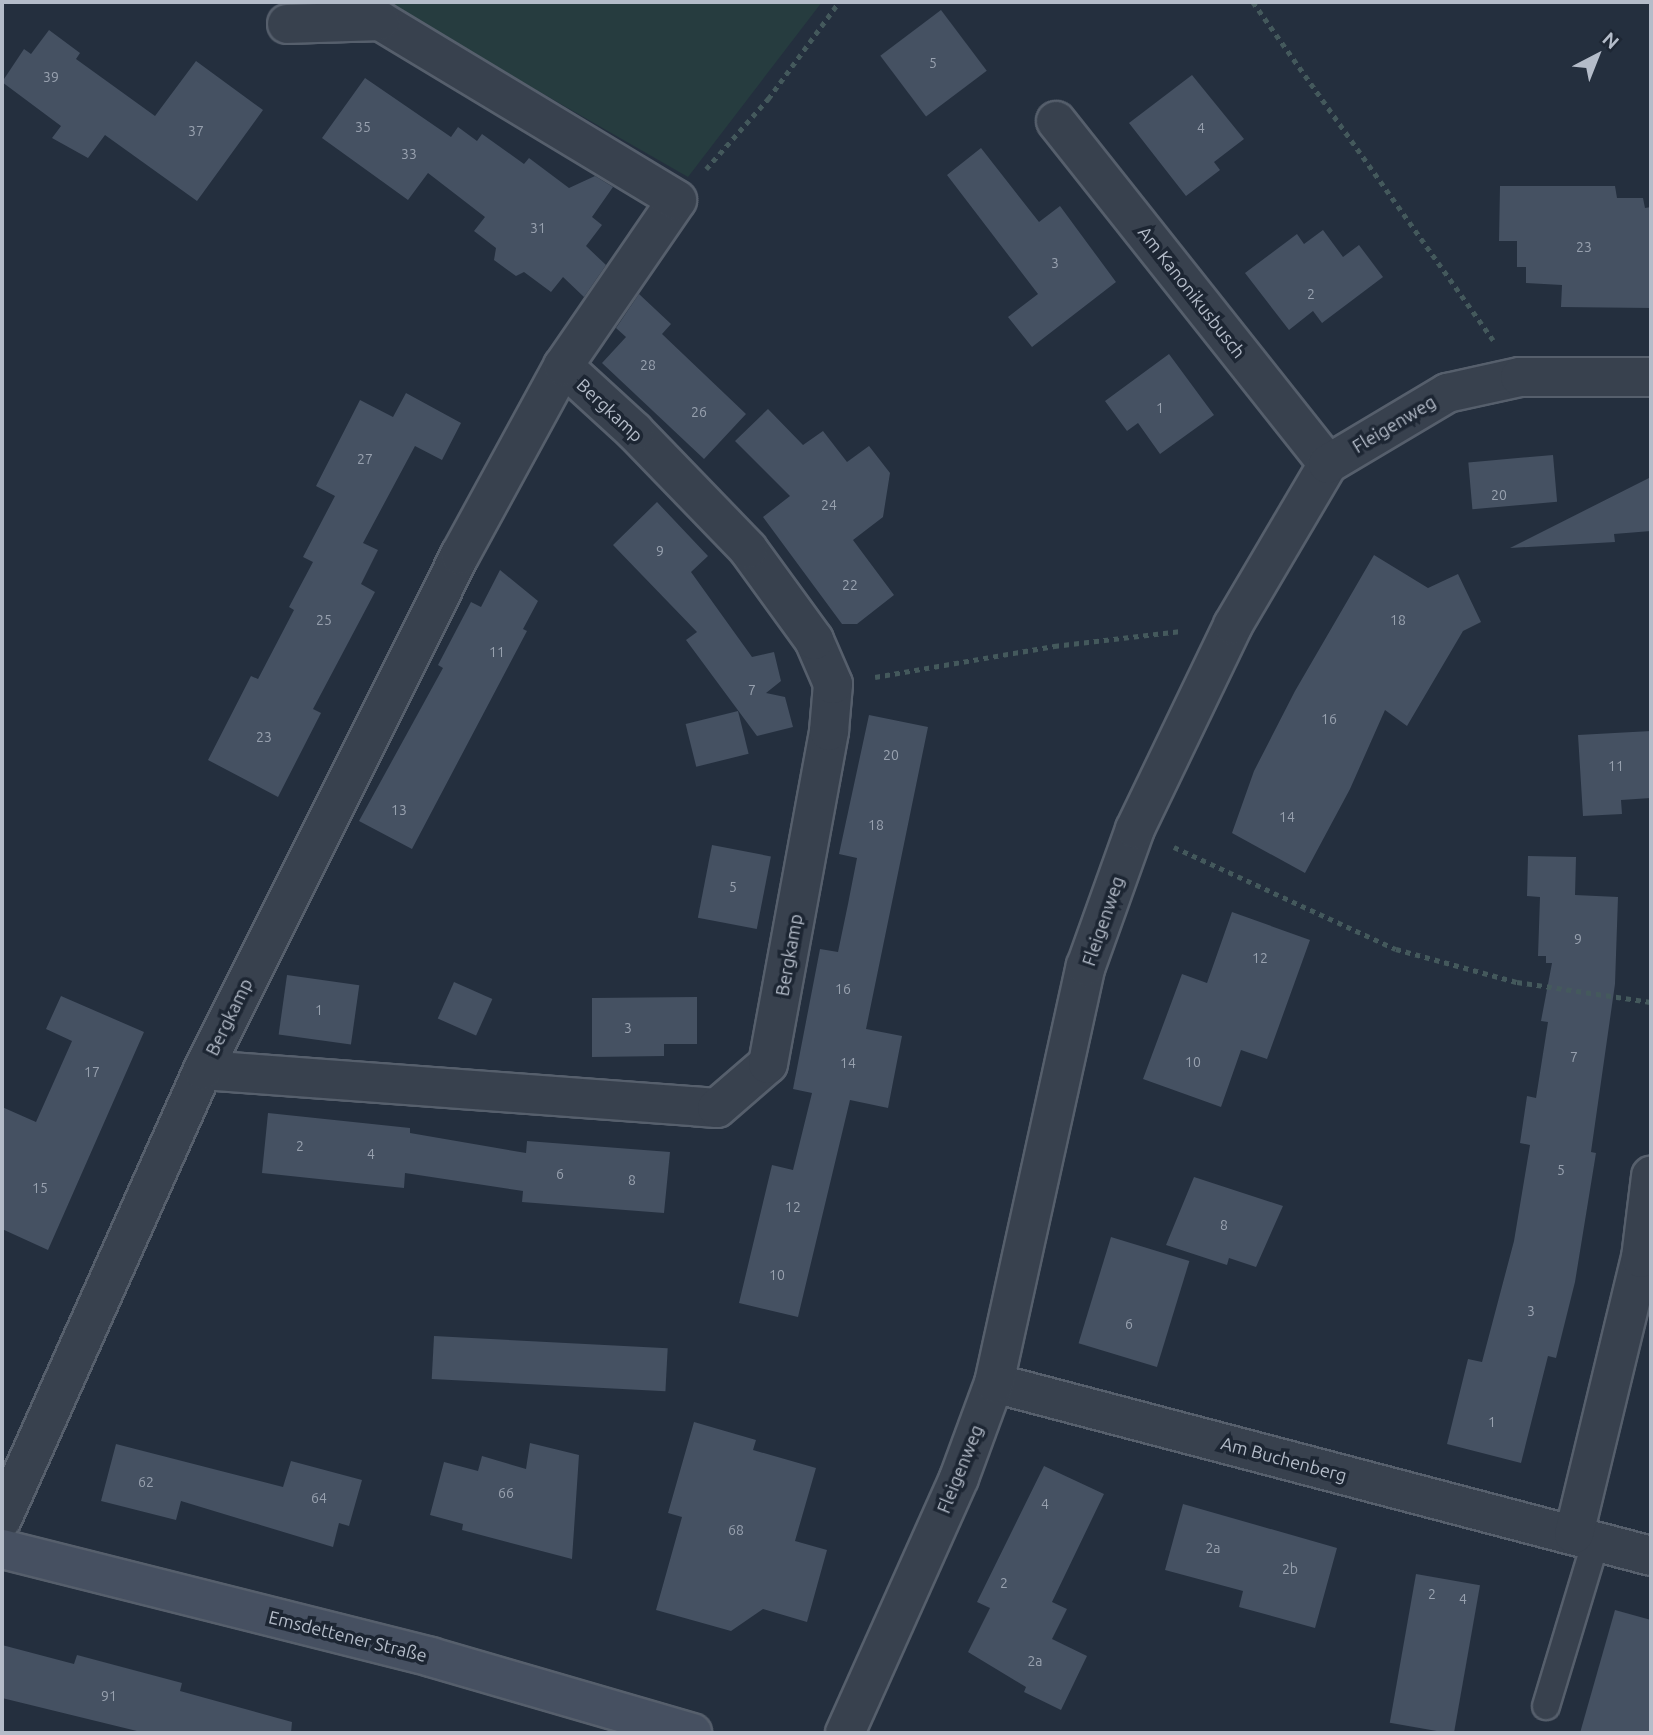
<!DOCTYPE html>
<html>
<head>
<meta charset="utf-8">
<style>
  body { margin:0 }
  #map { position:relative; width:1653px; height:1735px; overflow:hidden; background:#242f3e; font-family:Ubuntu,sans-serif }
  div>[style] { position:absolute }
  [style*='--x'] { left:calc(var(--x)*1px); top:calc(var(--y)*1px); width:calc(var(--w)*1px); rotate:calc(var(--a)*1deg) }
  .green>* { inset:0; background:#263c3f }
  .building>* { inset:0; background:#455162; transform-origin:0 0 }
  .path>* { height:4.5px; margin-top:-2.25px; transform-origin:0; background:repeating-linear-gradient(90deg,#44595c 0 5px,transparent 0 10px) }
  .roads { filter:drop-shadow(2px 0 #565f6c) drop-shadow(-2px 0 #565f6c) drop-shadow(0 2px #565f6c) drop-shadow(0 -2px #565f6c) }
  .service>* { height:26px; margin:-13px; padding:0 13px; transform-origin:13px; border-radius:13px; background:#38414e }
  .minor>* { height:38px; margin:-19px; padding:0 19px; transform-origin:19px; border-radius:19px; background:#38414e }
  .secondary>* { height:38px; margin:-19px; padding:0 19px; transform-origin:19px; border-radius:19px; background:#465061 }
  span { translate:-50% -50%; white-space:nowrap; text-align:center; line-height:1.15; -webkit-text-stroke:7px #1d2633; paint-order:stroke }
  .number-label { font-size:14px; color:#98a1af }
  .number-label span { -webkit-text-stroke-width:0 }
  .street-label { font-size:18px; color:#b4bcc9 }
  .frame { position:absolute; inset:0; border:4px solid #b4bcc9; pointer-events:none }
  .north { position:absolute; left:1562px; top:21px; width:70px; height:70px; -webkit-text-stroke:5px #1d2633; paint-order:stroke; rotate:42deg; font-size:19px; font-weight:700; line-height:28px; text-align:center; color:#b4bcc9 }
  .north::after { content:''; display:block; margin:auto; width:24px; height:32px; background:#b4bcc9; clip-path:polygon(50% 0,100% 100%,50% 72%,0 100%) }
</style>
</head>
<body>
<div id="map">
  <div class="green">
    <i style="clip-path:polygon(383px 2px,822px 2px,688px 177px)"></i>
  </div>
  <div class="building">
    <i style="left:941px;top:10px;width:76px;height:76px;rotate:53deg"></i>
    <i style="clip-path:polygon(49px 30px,80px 53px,76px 59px,155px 116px,196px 61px,263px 110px,197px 201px,105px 135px,88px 158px,52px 138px,61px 126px,2px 82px,24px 49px,31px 54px)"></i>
    <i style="clip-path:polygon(1192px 75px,1244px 139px,1214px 162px,1220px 170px,1186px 196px,1129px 123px)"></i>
    <i style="clip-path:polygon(365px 78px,451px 137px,458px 127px,477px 141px,482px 134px,524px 164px,529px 158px,569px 188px,595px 176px,613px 187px,592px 217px,602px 225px,586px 246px,606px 265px,584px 297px,563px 277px,551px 292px,524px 272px,516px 276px,494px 260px,496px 248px,474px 231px,485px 217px,428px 173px,408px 200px,322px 138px)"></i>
    <i style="clip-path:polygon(981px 148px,1039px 222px,1060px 206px,1116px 282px,1032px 347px,1008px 317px,1038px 294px,947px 175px)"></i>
    <i style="clip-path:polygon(1500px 186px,1615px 186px,1617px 198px,1643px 198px,1645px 208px,1651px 207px,1651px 308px,1561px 307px,1562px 285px,1526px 283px,1526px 267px,1517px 267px,1517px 241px,1499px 241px)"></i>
    <i style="clip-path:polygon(1323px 230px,1343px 257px,1359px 245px,1383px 277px,1322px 323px,1313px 311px,1289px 330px,1245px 273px,1297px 234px,1304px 244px)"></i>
    <i style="clip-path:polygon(639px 294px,671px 324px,662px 334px,746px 414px,704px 459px,602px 363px,626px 337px,616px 328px)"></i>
    <i style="clip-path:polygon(1169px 354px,1214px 415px,1160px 454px,1138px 423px,1127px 431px,1105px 401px)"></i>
    <i style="clip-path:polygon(406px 393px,461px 423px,442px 460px,415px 446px,363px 543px,378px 550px,361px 584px,375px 592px,313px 709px,321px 713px,278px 797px,208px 760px,251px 676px,258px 679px,294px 610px,289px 607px,313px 562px,303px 557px,335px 496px,316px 486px,360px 400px,393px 417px)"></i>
    <i style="clip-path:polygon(768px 409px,803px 445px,823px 431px,847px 462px,869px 446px,890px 473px,883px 517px,853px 540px,894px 595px,857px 624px,842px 624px,763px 517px,790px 496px,735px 441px)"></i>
    <i style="left:1553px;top:455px;width:47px;height:85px;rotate:85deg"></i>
    <i style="clip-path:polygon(1651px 477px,1651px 531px,1614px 534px,1615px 542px,1510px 548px)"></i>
    <i style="clip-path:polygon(657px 502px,708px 556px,691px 572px,752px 657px,774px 652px,781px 681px,766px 693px,785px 697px,793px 727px,757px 736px,686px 640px,697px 632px,613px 545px)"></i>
    <i style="clip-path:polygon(1374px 555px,1428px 588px,1458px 574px,1481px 622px,1463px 631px,1407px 726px,1385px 710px,1350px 789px,1305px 873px,1232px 833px,1254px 771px,1295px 691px)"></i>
    <i style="clip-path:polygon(500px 570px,538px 601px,523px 629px,527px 631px,412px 849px,359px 821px,443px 668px,438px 665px,471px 602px,481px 607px)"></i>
    <i style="left:738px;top:711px;width:44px;height:54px;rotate:76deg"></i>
    <i style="clip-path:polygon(869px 715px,928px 727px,866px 1029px,902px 1036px,888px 1108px,850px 1100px,798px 1317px,739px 1303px,772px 1165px,793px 1170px,812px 1093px,793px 1089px,820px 949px,838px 952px,848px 904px,857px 858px,839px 854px)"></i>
    <i style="clip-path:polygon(1651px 731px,1651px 798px,1621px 800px,1622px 814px,1583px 816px,1578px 735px)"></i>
    <i style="left:712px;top:845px;width:60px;height:74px;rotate:11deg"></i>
    <i style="clip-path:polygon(1528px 856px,1576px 857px,1575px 895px,1618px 897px,1615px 984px,1591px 1152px,1596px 1153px,1575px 1282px,1556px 1358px,1548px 1356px,1521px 1463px,1447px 1444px,1468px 1359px,1482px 1362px,1514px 1241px,1530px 1145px,1520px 1143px,1527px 1096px,1536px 1098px,1548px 1022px,1541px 1021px,1552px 963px,1546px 963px,1546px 956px,1538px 956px,1540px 897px,1527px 896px)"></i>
    <i style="clip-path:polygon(1232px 912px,1310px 940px,1267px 1059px,1241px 1050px,1221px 1107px,1143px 1079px,1182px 974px,1207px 983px)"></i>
    <i style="left:287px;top:975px;width:73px;height:60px;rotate:8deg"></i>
    <i style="left:454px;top:982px;width:42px;height:40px;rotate:24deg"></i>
    <i style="clip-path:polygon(61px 996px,144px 1032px,48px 1250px,2px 1229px,2px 1107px,36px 1122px,72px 1041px,46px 1029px)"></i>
    <i style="clip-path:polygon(697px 997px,697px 1044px,664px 1044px,664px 1056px,592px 1057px,592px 998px)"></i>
    <i style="clip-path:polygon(268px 1113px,410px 1128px,410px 1133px,526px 1153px,527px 1141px,670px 1152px,664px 1213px,522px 1202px,523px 1191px,405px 1173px,404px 1188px,262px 1173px)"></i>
    <i style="clip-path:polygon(1194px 1177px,1283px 1206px,1256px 1267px,1229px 1258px,1227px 1265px,1166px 1245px)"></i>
    <i style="left:1111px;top:1237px;width:82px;height:111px;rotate:17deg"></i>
    <i style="left:434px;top:1336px;width:234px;height:43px;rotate:3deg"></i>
    <i style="clip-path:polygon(694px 1422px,756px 1440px,753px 1450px,816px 1468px,795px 1541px,827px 1550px,807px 1622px,763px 1609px,731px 1631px,656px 1610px,682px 1517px,668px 1513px)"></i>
    <i style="clip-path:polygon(530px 1443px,579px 1455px,572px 1559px,462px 1530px,463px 1524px,430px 1515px,444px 1462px,478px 1471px,482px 1456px,526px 1469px)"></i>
    <i style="clip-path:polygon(116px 1444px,283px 1487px,291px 1461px,362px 1480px,349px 1526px,339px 1523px,333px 1547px,181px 1501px,176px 1520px,101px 1501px)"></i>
    <i style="clip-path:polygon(1044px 1466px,1104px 1494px,1052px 1602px,1067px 1609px,1052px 1639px,1087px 1656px,1061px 1710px,1024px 1692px,1026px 1687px,968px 1652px,990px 1608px,977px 1602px)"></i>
    <i style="clip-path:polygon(1183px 1504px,1337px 1548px,1315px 1628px,1239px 1607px,1243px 1591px,1165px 1570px)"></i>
    <i style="left:1416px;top:1574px;width:65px;height:151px;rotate:10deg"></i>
    <i style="clip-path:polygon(1615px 1610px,1651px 1620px,1651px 1733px,1580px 1733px)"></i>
    <i style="clip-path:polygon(2px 1645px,74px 1664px,77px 1655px,182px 1683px,180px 1691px,292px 1722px,291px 1733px,145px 1733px,2px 1698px)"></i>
  </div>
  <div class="path">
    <i style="--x:1253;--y:2;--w:415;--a:54.6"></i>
    <i style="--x:706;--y:169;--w:94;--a:-48.5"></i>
    <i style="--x:768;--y:99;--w:120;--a:-53.8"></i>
    <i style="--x:875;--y:677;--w:182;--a:-9.8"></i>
    <i style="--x:1054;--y:646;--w:128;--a:-6.7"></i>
    <i style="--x:1174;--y:847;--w:244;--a:24.7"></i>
    <i style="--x:1396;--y:949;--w:125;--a:15.3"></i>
    <i style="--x:1517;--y:982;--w:135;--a:8.5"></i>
  </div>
  <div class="roads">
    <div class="service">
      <i style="--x:1546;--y:1706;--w:173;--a:-73.2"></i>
    </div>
    <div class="minor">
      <i style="--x:1056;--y:121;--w:438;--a:51.6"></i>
      <i style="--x:203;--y:1070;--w:515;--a:4.23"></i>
      <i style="--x:717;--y:1108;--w:67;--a:-40.8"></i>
      <i style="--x:768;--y:1064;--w:339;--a:-79.6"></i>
      <i style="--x:829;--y:731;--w:47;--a:-85.1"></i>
      <i style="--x:833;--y:684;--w:48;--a:-113.4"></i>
      <i style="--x:814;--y:640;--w:112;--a:-126"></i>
      <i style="--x:748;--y:549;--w:164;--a:-134"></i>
      <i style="--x:634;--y:431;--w:96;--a:-137.5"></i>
      <i style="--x:994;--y:1383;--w:679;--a:14.75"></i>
      <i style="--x:2;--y:1519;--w:492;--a:-65.9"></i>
      <i style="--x:203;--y:1070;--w:576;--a:-63.48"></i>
      <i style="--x:460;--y:555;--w:215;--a:-61.4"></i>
      <i style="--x:563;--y:366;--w:201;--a:-55.5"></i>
      <i style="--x:677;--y:200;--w:347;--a:-148.9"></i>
      <i style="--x:380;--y:21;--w:93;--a:178.2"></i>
      <i style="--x:1574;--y:1534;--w:284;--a:-76.4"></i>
      <i style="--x:1641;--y:1258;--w:83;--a:-83"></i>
      <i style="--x:845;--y:1733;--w:279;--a:-65.9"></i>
      <i style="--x:959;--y:1478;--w:101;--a:-69.8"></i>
      <i style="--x:994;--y:1383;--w:427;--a:-77.6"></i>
      <i style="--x:1086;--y:966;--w:145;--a:-70.3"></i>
      <i style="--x:1135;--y:829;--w:226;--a:-64.3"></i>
      <i style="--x:1233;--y:625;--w:187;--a:-59.5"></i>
      <i style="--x:1328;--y:464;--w:139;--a:-30.8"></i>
      <i style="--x:1447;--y:393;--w:75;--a:-12.4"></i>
      <i style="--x:1520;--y:377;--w:131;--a:0"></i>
    </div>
    <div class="secondary">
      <i style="--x:2;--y:1549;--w:442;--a:14.1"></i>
      <i style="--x:431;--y:1657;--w:272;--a:16.2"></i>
    </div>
  </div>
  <div class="number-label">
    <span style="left:933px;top:63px">5</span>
    <span style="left:51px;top:77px">39</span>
    <span style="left:363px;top:127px">35</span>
    <span style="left:1201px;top:128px">4</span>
    <span style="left:196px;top:131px">37</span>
    <span style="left:409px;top:154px">33</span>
    <span style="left:538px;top:228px">31</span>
    <span style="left:1584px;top:247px">23</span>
    <span style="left:1055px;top:263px">3</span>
    <span style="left:1311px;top:294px">2</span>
    <span style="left:648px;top:365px">28</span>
    <span style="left:1160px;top:408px">1</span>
    <span style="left:699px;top:412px">26</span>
    <span style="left:365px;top:459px">27</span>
    <span style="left:1499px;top:495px">20</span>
    <span style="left:829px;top:505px">24</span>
    <span style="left:660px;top:551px">9</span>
    <span style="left:850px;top:585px">22</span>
    <span style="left:324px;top:620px">25</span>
    <span style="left:1398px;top:620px">18</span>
    <span style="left:497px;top:652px">11</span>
    <span style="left:752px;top:690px">7</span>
    <span style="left:1329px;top:719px">16</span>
    <span style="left:264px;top:737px">23</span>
    <span style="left:891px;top:755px">20</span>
    <span style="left:1616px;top:766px">11</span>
    <span style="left:399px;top:810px">13</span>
    <span style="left:1287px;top:817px">14</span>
    <span style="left:876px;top:825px">18</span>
    <span style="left:733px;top:887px">5</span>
    <span style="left:1578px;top:939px">9</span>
    <span style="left:1260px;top:958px">12</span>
    <span style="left:843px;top:989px">16</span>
    <span style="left:319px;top:1010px">1</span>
    <span style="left:628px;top:1028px">3</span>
    <span style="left:1574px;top:1057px">7</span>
    <span style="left:1193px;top:1062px">10</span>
    <span style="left:848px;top:1063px">14</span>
    <span style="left:92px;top:1072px">17</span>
    <span style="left:300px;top:1146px">2</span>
    <span style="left:371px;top:1154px">4</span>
    <span style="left:1561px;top:1170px">5</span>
    <span style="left:560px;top:1174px">6</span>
    <span style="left:632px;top:1180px">8</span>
    <span style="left:40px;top:1188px">15</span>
    <span style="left:793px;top:1207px">12</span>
    <span style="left:1224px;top:1225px">8</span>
    <span style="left:777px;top:1275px">10</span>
    <span style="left:1531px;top:1311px">3</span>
    <span style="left:1129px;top:1324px">6</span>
    <span style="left:1492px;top:1422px">1</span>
    <span style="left:146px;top:1482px">62</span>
    <span style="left:506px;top:1493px">66</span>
    <span style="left:319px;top:1498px">64</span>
    <span style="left:1045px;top:1504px">4</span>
    <span style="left:736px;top:1530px">68</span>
    <span style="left:1213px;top:1548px">2a</span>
    <span style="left:1290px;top:1569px">2b</span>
    <span style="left:1004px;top:1583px">2</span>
    <span style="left:1432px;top:1594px">2</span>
    <span style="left:1463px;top:1599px">4</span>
    <span style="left:1035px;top:1661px">2a</span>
    <span style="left:109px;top:1696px">91</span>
  </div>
  <div class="street-label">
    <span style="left:1192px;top:292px;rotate:52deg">Am Kanonikusbusch</span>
    <span style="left:610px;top:410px;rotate:43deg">Bergkamp</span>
    <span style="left:1394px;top:424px;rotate:-31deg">Fleigenweg</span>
    <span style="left:1103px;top:921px;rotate:-71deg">Fleigenweg</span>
    <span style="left:789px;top:955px;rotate:-80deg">Bergkamp</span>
    <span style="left:229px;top:1017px;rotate:-64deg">Bergkamp</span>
    <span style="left:1284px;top:1459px;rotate:15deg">Am Buchenberg</span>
    <span style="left:960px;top:1469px;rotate:-68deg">Fleigenweg</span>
    <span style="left:348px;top:1636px;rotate:14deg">Emsdettener Straße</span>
  </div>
  <div class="frame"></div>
  <div class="north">N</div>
</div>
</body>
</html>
